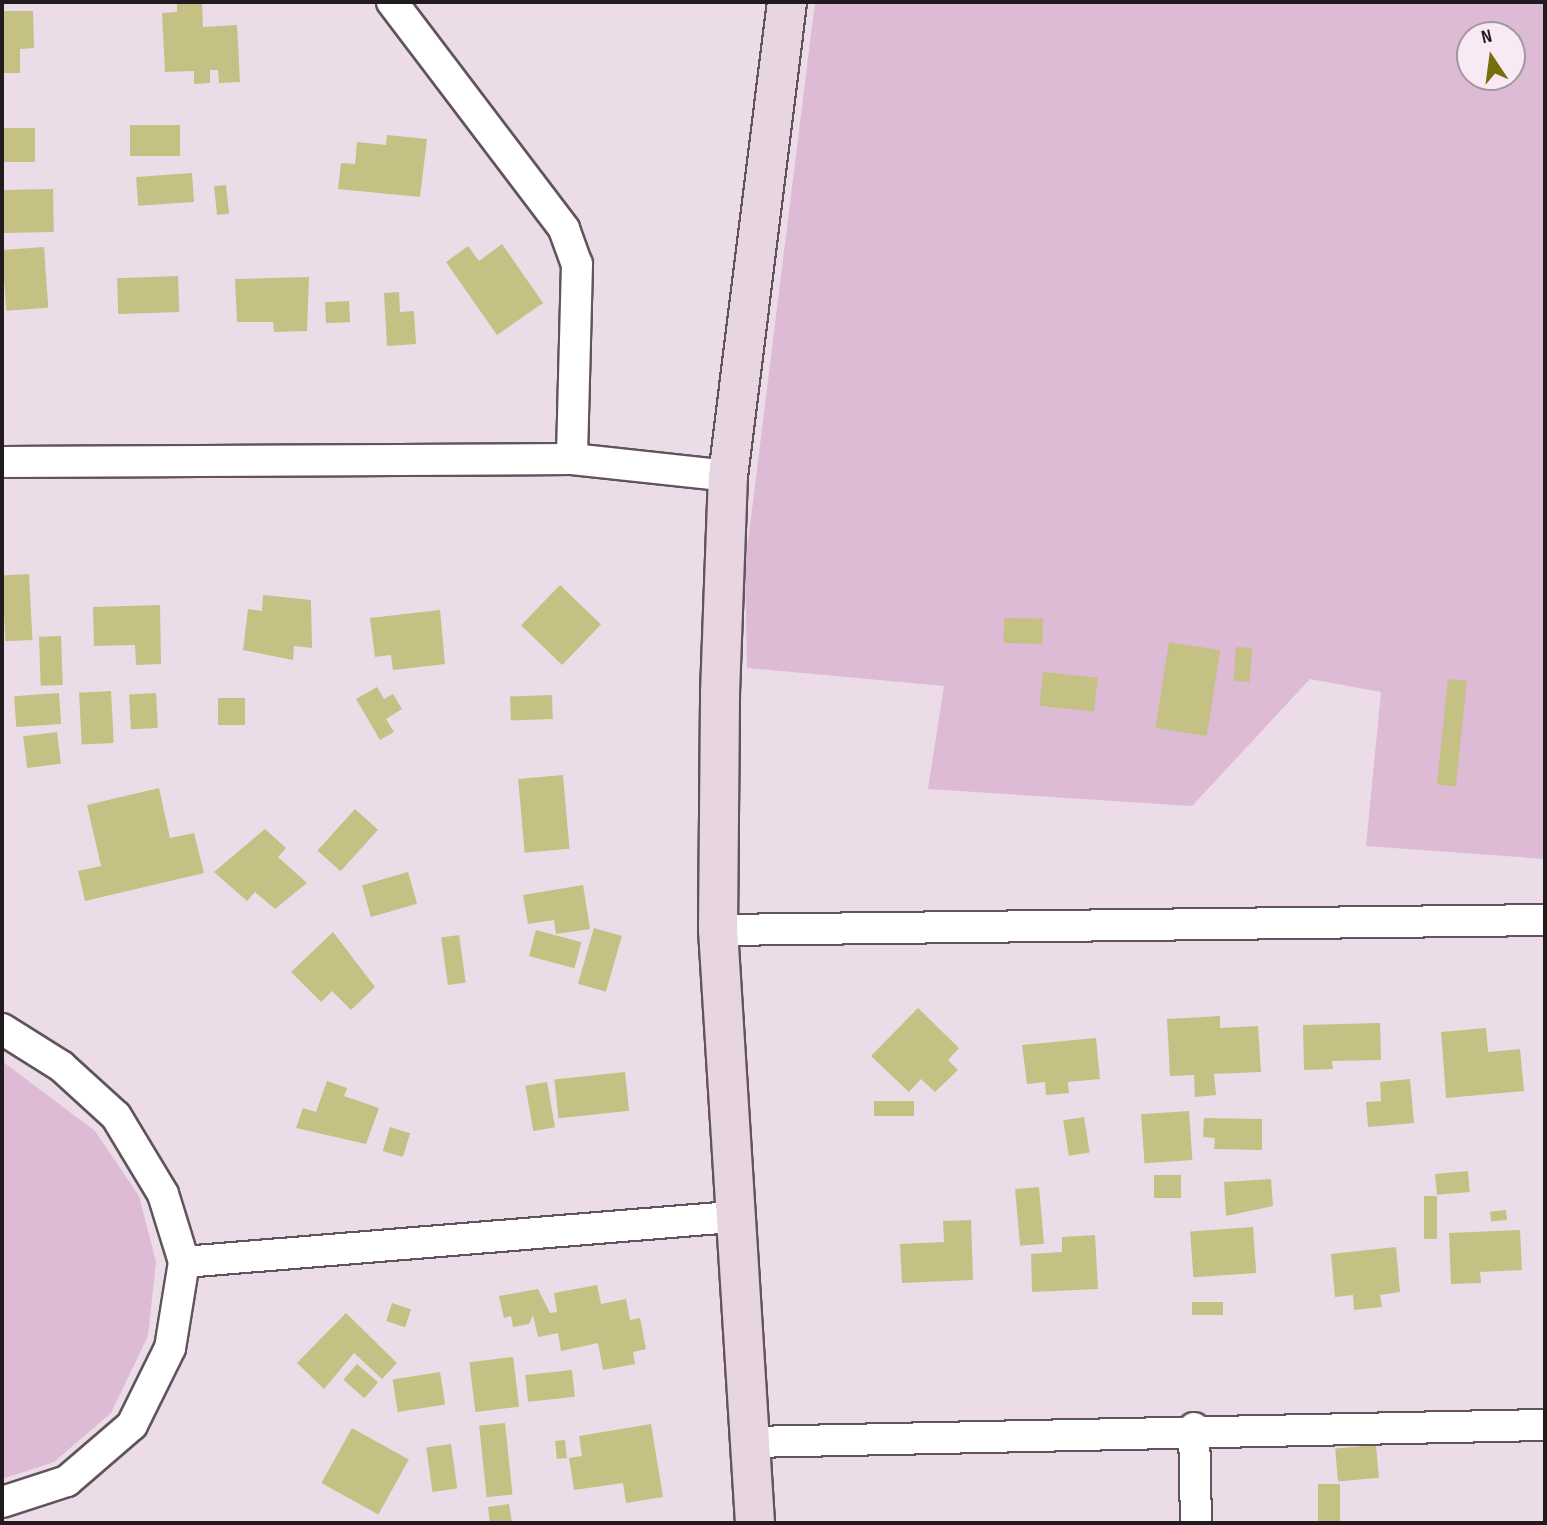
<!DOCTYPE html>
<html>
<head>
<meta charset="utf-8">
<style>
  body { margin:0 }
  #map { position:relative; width:1547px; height:1525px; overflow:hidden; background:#ecdce7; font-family:"Sofia Sans Condensed",sans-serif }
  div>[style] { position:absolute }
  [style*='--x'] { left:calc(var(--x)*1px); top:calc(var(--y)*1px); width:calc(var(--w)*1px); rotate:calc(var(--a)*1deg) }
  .green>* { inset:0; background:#ddbbd4 }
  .building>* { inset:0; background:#c5c084; transform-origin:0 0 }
  .roads { filter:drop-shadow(2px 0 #61545d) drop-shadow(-2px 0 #61545d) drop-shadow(0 2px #61545d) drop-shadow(0 -2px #61545d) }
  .street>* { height:30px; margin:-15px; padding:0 15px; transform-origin:15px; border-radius:15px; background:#fff }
  .secondary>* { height:38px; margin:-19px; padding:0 19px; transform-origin:19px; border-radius:19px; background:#e7d5e2 }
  span { translate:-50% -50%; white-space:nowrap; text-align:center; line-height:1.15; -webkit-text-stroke:6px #f9e9f4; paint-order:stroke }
  .frame { position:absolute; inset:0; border:4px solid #211b1f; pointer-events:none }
  .north { position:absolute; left:1456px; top:21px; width:70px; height:70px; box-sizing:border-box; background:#f9e9f4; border:2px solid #a3979f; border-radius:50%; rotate:347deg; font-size:19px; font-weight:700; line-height:28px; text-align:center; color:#211b1f }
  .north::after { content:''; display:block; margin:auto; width:24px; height:32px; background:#776f0e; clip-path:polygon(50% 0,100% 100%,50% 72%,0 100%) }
</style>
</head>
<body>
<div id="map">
  <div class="green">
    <i style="clip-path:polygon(evenodd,815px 2px,1545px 2px,1545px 859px,1366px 846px,1381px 692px,1310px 679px,1192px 806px,928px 789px,944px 686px,747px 668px,745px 566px,815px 2px,1470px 35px,1512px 35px,1512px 77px,1470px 77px,1470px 35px)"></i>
    <i style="clip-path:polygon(2px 1061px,95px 1131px,139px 1196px,156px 1262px,148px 1336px,111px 1413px,54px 1462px,2px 1479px)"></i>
  </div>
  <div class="building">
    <i style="clip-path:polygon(202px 3px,203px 27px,237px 25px,240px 82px,219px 83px,218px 70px,210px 70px,210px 83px,194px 84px,194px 71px,165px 72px,162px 13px,177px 12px,177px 4px)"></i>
    <i style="clip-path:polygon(2px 11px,33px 11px,34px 48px,20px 49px,20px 73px,2px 73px)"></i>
    <i style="left:130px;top:125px;width:50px;height:31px"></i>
    <i style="left:3px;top:128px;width:32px;height:34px"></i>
    <i style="clip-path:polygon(387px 135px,427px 139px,420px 197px,338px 189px,341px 163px,355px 164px,357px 142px,386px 145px)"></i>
    <i style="left:192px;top:173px;width:29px;height:56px;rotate:86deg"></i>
    <i style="left:226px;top:185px;width:29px;height:12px;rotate:84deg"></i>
    <i style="left:53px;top:189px;width:43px;height:51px;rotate:89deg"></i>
    <i style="clip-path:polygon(502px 244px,543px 303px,497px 335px,446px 262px,468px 246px,479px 261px)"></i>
    <i style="left:44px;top:247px;width:61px;height:42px;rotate:86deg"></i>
    <i style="left:178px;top:276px;width:36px;height:61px;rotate:88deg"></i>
    <i style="clip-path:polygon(309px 277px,307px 331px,274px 332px,273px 322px,237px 322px,235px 279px)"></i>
    <i style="clip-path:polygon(399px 292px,400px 312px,414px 311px,416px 344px,387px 346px,384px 293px)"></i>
    <i style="left:349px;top:301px;width:21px;height:24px;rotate:87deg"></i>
    <i style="left:29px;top:574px;width:66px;height:27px;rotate:87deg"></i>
    <i style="left:560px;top:585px;width:57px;height:56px;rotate:44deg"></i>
    <i style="clip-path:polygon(263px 595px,311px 600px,312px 648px,294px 646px,293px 660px,243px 650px,248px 609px,262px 611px)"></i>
    <i style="clip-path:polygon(160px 605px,161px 664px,136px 665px,135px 645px,94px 646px,93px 607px)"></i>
    <i style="clip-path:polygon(440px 610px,445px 664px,393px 670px,391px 655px,375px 657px,370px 618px)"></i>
    <i style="left:1004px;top:618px;width:39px;height:25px;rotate:1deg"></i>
    <i style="left:61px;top:636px;width:49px;height:22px;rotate:88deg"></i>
    <i style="left:1169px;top:642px;width:52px;height:87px;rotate:9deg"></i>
    <i style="left:1236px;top:647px;width:16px;height:34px;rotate:4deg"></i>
    <i style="left:1043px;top:672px;width:55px;height:34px;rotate:6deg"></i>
    <i style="left:1448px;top:679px;width:19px;height:106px;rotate:6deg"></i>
    <i style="clip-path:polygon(377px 687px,384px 699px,393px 694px,402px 709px,386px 719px,394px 732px,380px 740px,356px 699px)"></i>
    <i style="left:111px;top:691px;width:52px;height:32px;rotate:87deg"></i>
    <i style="left:59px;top:693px;width:31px;height:45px;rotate:86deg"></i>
    <i style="left:156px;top:693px;width:35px;height:27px;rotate:87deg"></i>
    <i style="left:552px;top:695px;width:24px;height:42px;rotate:88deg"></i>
    <i style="left:245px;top:698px;width:27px;height:27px;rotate:90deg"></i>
    <i style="left:57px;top:732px;width:32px;height:34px;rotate:83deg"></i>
    <i style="left:563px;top:775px;width:74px;height:45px;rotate:85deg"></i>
    <i style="clip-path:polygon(159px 788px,170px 838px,194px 833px,204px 873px,85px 901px,78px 871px,101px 866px,87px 805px)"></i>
    <i style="left:355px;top:809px;width:31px;height:56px;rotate:42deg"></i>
    <i style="clip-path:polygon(265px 829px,286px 848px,278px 857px,307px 883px,275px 909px,255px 892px,247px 901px,214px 872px)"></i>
    <i style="left:408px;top:872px;width:33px;height:48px;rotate:74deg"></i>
    <i style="clip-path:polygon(583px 885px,590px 929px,556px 934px,554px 920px,528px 924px,523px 895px)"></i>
    <i style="left:594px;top:928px;width:29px;height:58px;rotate:16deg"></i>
    <i style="left:536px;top:930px;width:47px;height:27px;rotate:15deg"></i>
    <i style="clip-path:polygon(333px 932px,375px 987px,351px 1010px,332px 991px,321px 1002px,291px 972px)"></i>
    <i style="left:459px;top:935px;width:48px;height:18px;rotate:82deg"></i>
    <i style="clip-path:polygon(918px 1008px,959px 1048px,948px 1060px,958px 1070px,935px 1092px,921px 1079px,909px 1092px,871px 1056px)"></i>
    <i style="clip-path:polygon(1220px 1016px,1220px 1028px,1258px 1026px,1261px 1072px,1214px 1074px,1216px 1095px,1195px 1097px,1194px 1075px,1170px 1076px,1167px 1019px)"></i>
    <i style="clip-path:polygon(1380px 1023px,1381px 1060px,1332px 1061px,1333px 1069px,1304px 1070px,1303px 1025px)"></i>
    <i style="clip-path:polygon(1486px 1028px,1488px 1052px,1520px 1049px,1524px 1091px,1446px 1098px,1441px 1032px)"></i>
    <i style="clip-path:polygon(1096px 1038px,1100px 1079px,1068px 1082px,1069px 1093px,1046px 1095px,1045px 1082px,1027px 1084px,1022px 1045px)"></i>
    <i style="left:625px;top:1072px;width:39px;height:71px;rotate:84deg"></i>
    <i style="clip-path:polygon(1410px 1079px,1414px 1123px,1368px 1127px,1366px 1102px,1381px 1101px,1380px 1082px)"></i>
    <i style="clip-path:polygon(327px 1081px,347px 1088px,344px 1096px,379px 1108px,366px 1144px,296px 1128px,303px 1108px,316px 1112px)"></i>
    <i style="left:547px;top:1082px;width:46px;height:22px;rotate:80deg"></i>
    <i style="left:914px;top:1101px;width:15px;height:40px;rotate:90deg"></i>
    <i style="left:1189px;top:1111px;width:49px;height:48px;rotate:86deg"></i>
    <i style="left:1084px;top:1117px;width:36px;height:21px;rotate:81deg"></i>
    <i style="clip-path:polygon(1204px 1118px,1262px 1119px,1262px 1150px,1214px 1149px,1215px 1138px,1203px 1137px)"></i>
    <i style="left:390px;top:1127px;width:21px;height:25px;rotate:17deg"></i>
    <i style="left:1468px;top:1171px;width:21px;height:33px;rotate:85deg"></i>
    <i style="left:1181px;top:1175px;width:23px;height:27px;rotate:90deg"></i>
    <i style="clip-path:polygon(1271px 1179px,1273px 1206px,1226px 1216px,1224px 1182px)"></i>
    <i style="left:1039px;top:1187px;width:57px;height:24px;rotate:85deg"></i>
    <i style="left:1424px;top:1196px;width:13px;height:43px"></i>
    <i style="left:1506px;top:1210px;width:10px;height:16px;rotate:84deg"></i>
    <i style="clip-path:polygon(971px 1220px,973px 1280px,902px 1283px,900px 1244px,944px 1242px,943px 1221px)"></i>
    <i style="left:1253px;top:1227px;width:46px;height:63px;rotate:86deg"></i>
    <i style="clip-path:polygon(1520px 1230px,1522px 1270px,1480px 1272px,1481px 1283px,1451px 1284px,1449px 1233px)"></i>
    <i style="clip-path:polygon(1095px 1235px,1098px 1289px,1032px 1292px,1031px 1254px,1062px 1252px,1062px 1237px)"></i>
    <i style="clip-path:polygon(1396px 1247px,1400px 1292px,1380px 1295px,1382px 1307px,1354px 1310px,1353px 1295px,1335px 1297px,1331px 1254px)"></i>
    <i style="clip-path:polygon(597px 1285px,601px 1304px,626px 1299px,630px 1320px,640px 1318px,646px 1349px,633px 1352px,635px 1364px,603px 1370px,598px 1343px,561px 1351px,558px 1333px,538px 1337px,533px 1315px,529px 1324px,513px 1327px,511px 1316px,504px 1318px,499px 1296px,538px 1289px,550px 1313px,557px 1312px,554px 1293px)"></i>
    <i style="left:1192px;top:1302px;width:31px;height:13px"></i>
    <i style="left:392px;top:1303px;width:20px;height:19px;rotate:18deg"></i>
    <i style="clip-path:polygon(346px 1313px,397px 1363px,382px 1379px,354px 1353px,324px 1389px,297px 1363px)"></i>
    <i style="left:513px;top:1357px;width:50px;height:44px;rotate:83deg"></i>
    <i style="left:357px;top:1364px;width:28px;height:21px;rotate:41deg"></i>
    <i style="left:572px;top:1370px;width:27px;height:47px;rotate:84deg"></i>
    <i style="left:440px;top:1372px;width:33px;height:48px;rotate:81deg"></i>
    <i style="left:505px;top:1423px;width:72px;height:26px;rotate:84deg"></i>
    <i style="clip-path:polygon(651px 1424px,663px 1497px,626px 1503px,623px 1483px,574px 1490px,569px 1458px,582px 1456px,579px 1436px)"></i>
    <i style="left:352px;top:1428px;width:65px;height:63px;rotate:29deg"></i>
    <i style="left:565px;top:1440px;width:18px;height:10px;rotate:84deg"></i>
    <i style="left:451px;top:1444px;width:45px;height:25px;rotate:82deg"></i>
    <i style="left:1376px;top:1445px;width:33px;height:41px;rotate:85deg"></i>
    <i style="left:1318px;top:1484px;width:22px;height:39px"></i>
    <i style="clip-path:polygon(509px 1504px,512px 1523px,490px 1523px,488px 1507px)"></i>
  </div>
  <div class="roads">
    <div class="street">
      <i style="--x:392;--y:2;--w:285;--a:52.8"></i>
      <i style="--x:564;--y:229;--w:37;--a:70"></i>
      <i style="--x:577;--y:264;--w:195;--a:91.5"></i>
      <i style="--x:2;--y:462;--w:570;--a:-0.3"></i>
      <i style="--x:572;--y:459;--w:157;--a:6.2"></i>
      <i style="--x:718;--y:930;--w:827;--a:-0.69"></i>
      <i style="--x:2;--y:1029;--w:70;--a:32.1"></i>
      <i style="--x:61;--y:1066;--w:74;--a:42.3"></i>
      <i style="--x:116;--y:1116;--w:91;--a:58.9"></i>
      <i style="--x:163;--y:1194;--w:71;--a:72.8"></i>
      <i style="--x:184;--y:1262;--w:87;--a:99.2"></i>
      <i style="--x:170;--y:1348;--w:86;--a:116.3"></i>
      <i style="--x:132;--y:1425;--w:86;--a:139.3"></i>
      <i style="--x:67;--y:1481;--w:68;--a:162.1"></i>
      <i style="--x:184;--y:1262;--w:549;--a:-4.7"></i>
      <i style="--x:1194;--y:1428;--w:95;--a:88.8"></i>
      <i style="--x:751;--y:1442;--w:794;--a:-1.23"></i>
    </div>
    <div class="secondary">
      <i style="--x:755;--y:1523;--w:594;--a:-93.57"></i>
      <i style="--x:718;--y:930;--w:237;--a:-89.5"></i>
      <i style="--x:720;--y:693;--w:217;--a:-87.9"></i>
      <i style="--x:728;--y:476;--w:478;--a:-82.9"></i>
    </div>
  </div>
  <div class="frame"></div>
  <div class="north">N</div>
</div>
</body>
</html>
